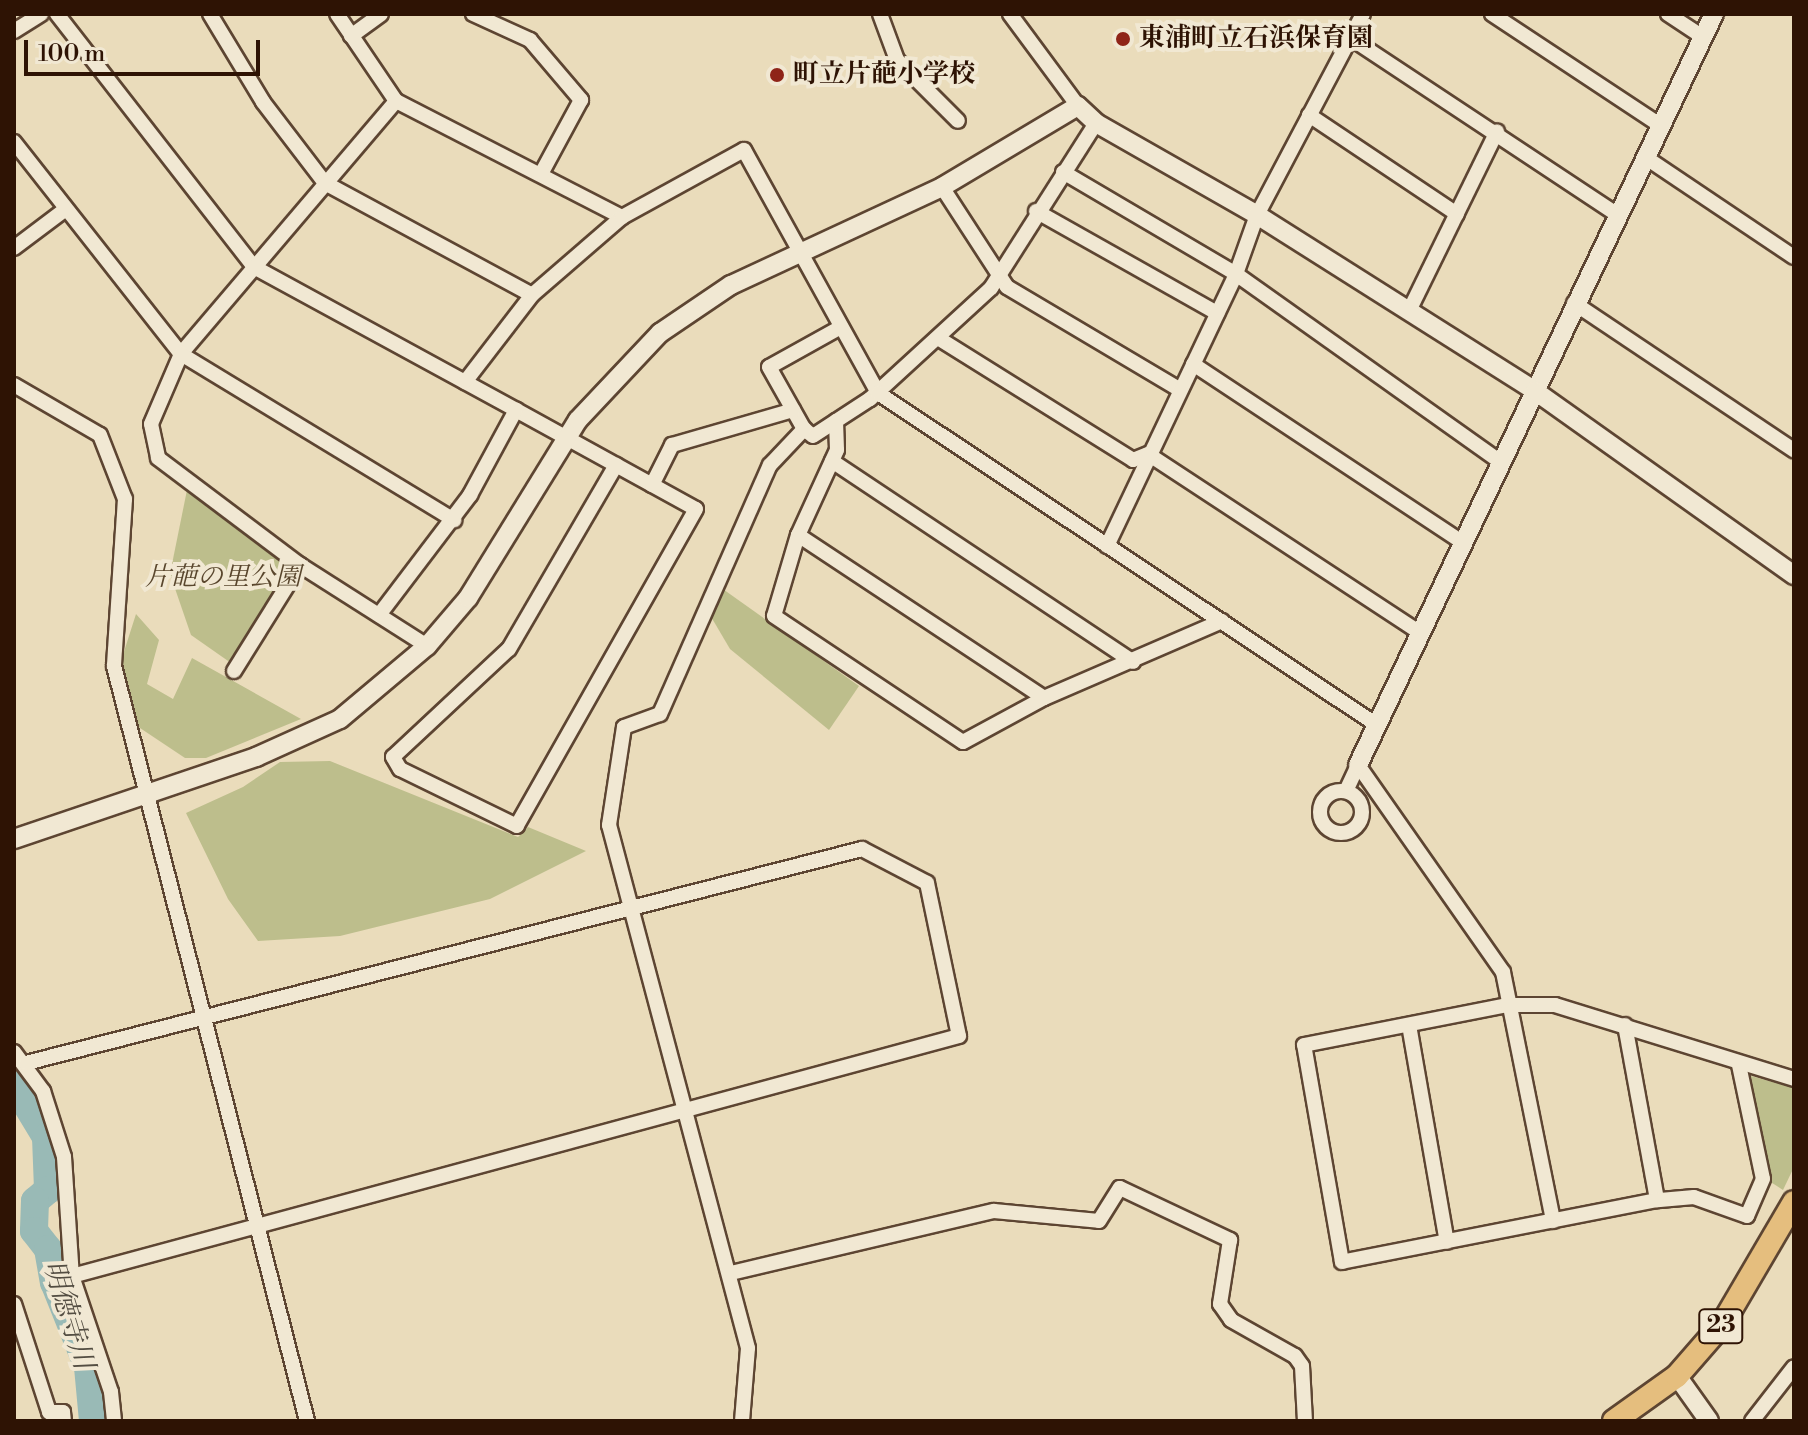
<!DOCTYPE html>
<html>
<head>
<meta charset="utf-8">
<style>
  body { margin:0 }
  #map { position:relative; width:1808px; height:1435px; overflow:hidden; background:#eadcbb; font-family:"Libre Bodoni","Noto Serif JP",serif }
  div>[style] { position:absolute }
  [style*='--x'] { left:calc(var(--x)*1px); top:calc(var(--y)*1px); width:calc(var(--w)*1px); rotate:calc(var(--a)*1deg) }
  .green>* { inset:0; background:#bdbe8c }
  .river>* { height:28px; margin:-14px; padding:0 14px; transform-origin:14px; border-radius:14px; background:#99bab6 }
  .roads { filter:drop-shadow(2px 0 #5d4532) drop-shadow(-2px 0 #5d4532) drop-shadow(0 2px #5d4532) drop-shadow(0 -2px #5d4532) }
  .minor>* { height:14px; margin:-7px; padding:0 7px; transform-origin:7px; border-radius:7px; background:#f1e8d3 }
  .minor>.ring { margin:-7px; padding:0; box-sizing:content-box; background:none; border:14px solid #f1e8d3; border-radius:50% }
  .tertiary>* { height:18px; margin:-9px; padding:0 9px; transform-origin:9px; border-radius:9px; background:#f1e8d3 }
  .primary>* { height:22px; margin:-11px; padding:0 11px; transform-origin:11px; border-radius:11px; background:#e5be7e }
  .dots>* { width:22px; height:22px; translate:-50% -50%; box-sizing:border-box; border:4px solid #f1e8d3; border-radius:50% }
  span { translate:-50% -50%; white-space:nowrap; text-align:center; line-height:1.15; -webkit-text-stroke:8px #f1e8d3; paint-order:stroke }
  .shield-label span { padding:2px 6px; background:#f1e8d3; border:2px solid; border-radius:6px; -webkit-text-stroke-width:0 }
  .shield-label { font-size:24px; color:#2e1304; font-weight:700 }
  .poi-label { font-size:26px; color:#2e1304; font-weight:700 }
  .left { translate:0 -50%; text-align:left }
  .park-label { font-size:26px; color:#59462d; font-style:italic }
  .water-label { font-size:28px; color:#534d42; font-style:italic }
  .frame { position:absolute; inset:0; border:16px solid #2e1304; pointer-events:none }
  .scale { position:absolute; left:24px; top:40px; width:236px; height:36px; box-sizing:border-box; border:4px solid #2e1304; border-top:0; padding-left:10px; font-size:24px; line-height:28px; white-space:nowrap; color:#2e1304; -webkit-text-stroke:6px #f1e8d3; paint-order:stroke }
</style>
</head>
<body>
<div id="map">
  <div class="green">
    <i style="clip-path:polygon(187px 490px,289px 565px,231px 663px,191px 635px,170px 574px)"></i>
    <i style="clip-path:polygon(720px 587px,859px 686px,829px 730px,730px 649px,710px 615px)"></i>
    <i style="clip-path:polygon(136px 614px,159px 640px,147px 684px,173px 699px,192px 658px,301px 719px,206px 758px,185px 758px,134px 724px,121px 661px)"></i>
    <i style="clip-path:polygon(330px 761px,518px 837px,528px 827px,586px 851px,490px 899px,340px 936px,258px 941px,228px 899px,186px 813px,243px 787px,280px 762px)"></i>
    <i style="clip-path:polygon(1751px 1076px,1794px 1088px,1794px 1167px,1783px 1190px,1769px 1181px)"></i>
  </div>
  <div class="river">
    <i style="--x:14;--y:1084;--w:62;--a:58.9"></i>
    <i style="--x:46;--y:1137;--w:53;--a:87.8"></i>
    <i style="--x:48;--y:1190;--w:17;--a:140"></i>
    <i style="--x:35;--y:1201;--w:30;--a:92"></i>
    <i style="--x:34;--y:1231;--w:23;--a:52"></i>
    <i style="--x:48;--y:1249;--w:34;--a:80"></i>
    <i style="--x:54;--y:1282;--w:92;--a:68.2"></i>
    <i style="--x:88;--y:1367;--w:54;--a:84.7"></i>
  </div>
  <div class="roads">
    <div class="minor">
      <i style="--x:57;--y:14;--w:321;--a:52.1"></i>
      <i style="--x:254;--y:267;--w:298;--a:28.6"></i>
      <i style="--x:516;--y:410;--w:205;--a:28.8"></i>
      <i style="--x:696;--y:509;--w:364;--a:119.5"></i>
      <i style="--x:517;--y:826;--w:130;--a:-154"></i>
      <i style="--x:400;--y:769;--w:14;--a:-120"></i>
      <i style="--x:393;--y:757;--w:158;--a:-43"></i>
      <i style="--x:509;--y:649;--w:213;--a:-59.8"></i>
      <i style="--x:210;--y:14;--w:103;--a:58.9"></i>
      <i style="--x:263;--y:102;--w:102;--a:52.6"></i>
      <i style="--x:325;--y:183;--w:235;--a:28.4"></i>
      <i style="--x:337;--y:14;--w:105;--a:55.9"></i>
      <i style="--x:396;--y:101;--w:254;--a:27.2"></i>
      <i style="--x:473;--y:14;--w:63;--a:24.5"></i>
      <i style="--x:530;--y:40;--w:79;--a:49.6"></i>
      <i style="--x:581;--y:100;--w:84;--a:118.4"></i>
      <i style="--x:880;--y:14;--w:49;--a:69.7"></i>
      <i style="--x:897;--y:60;--w:86;--a:45"></i>
      <i style="--x:1010;--y:14;--w:114;--a:53.5"></i>
      <i style="--x:1492;--y:14;--w:201;--a:33.5"></i>
      <i style="--x:1668;--y:14;--w:42;--a:33.3"></i>
      <i style="--x:14;--y:31;--w:32;--a:-32"></i>
      <i style="--x:351;--y:36;--w:37;--a:-36"></i>
      <i style="--x:1352;--y:39;--w:319;--a:33.5"></i>
      <i style="--x:396;--y:101;--w:332;--a:130.4"></i>
      <i style="--x:181;--y:354;--w:76;--a:113.2"></i>
      <i style="--x:151;--y:424;--w:35;--a:78"></i>
      <i style="--x:158;--y:458;--w:178;--a:37"></i>
      <i style="--x:300;--y:565;--w:151;--a:32.5"></i>
      <i style="--x:1309;--y:115;--w:178;--a:33.8"></i>
      <i style="--x:14;--y:142;--w:270;--a:51.8"></i>
      <i style="--x:181;--y:354;--w:320;--a:31.3"></i>
      <i style="--x:1645;--y:157;--w:179;--a:33.9"></i>
      <i style="--x:1063;--y:172;--w:201;--a:30.5"></i>
      <i style="--x:1236;--y:274;--w:325;--a:35.4"></i>
      <i style="--x:942;--y:187;--w:119;--a:57"></i>
      <i style="--x:1007;--y:287;--w:200;--a:30.7"></i>
      <i style="--x:1036;--y:211;--w:208;--a:29.4"></i>
      <i style="--x:14;--y:248;--w:65;--a:-36.9"></i>
      <i style="--x:1574;--y:303;--w:265;--a:33.8"></i>
      <i style="--x:1409;--y:311;--w:200;--a:-63.9"></i>
      <i style="--x:841;--y:327;--w:82;--a:150.9"></i>
      <i style="--x:769;--y:367;--w:71;--a:60.6"></i>
      <i style="--x:804;--y:429;--w:11;--a:38"></i>
      <i style="--x:813;--y:436;--w:68;--a:-33"></i>
      <i style="--x:870;--y:399;--w:164;--a:-42.5"></i>
      <i style="--x:991;--y:288;--w:196;--a:-57.5"></i>
      <i style="--x:938;--y:338;--w:230;--a:32"></i>
      <i style="--x:1133;--y:460;--w:16;--a:-22"></i>
      <i style="--x:1148;--y:454;--w:326;--a:33.3"></i>
      <i style="--x:1193;--y:364;--w:323;--a:33.5"></i>
      <i style="--x:465;--y:382;--w:110;--a:-52.4"></i>
      <i style="--x:532;--y:295;--w:119;--a:-40.9"></i>
      <i style="--x:622;--y:217;--w:139;--a:-28.8"></i>
      <i style="--x:744;--y:150;--w:277;--a:61.1"></i>
      <i style="--x:878;--y:393;--w:599;--a:33.64"></i>
      <i style="--x:14;--y:385;--w:99;--a:30.2"></i>
      <i style="--x:100;--y:435;--w:69;--a:68.7"></i>
      <i style="--x:125;--y:499;--w:167;--a:93.8"></i>
      <i style="--x:114;--y:666;--w:779;--a:75.66"></i>
      <i style="--x:836;--y:421;--w:29;--a:88"></i>
      <i style="--x:837;--y:450;--w:94;--a:114.6"></i>
      <i style="--x:798;--y:535;--w:84;--a:106.5"></i>
      <i style="--x:774;--y:616;--w:227;--a:33.7"></i>
      <i style="--x:963;--y:742;--w:92;--a:-28.5"></i>
      <i style="--x:1044;--y:698;--w:194;--a:-23.4"></i>
      <i style="--x:832;--y:461;--w:362;--a:33.7"></i>
      <i style="--x:652;--y:485;--w:45;--a:-63.4"></i>
      <i style="--x:672;--y:445;--w:126;--a:-16.1"></i>
      <i style="--x:798;--y:535;--w:295;--a:33.5"></i>
      <i style="--x:1107;--y:546;--w:301;--a:-64.6"></i>
      <i style="--x:1236;--y:274;--w:63;--a:-70.4"></i>
      <i style="--x:1257;--y:215;--w:227;--a:-62.2"></i>
      <i style="--x:379;--y:615;--w:151;--a:-52.8"></i>
      <i style="--x:470;--y:495;--w:97;--a:-61.6"></i>
      <i style="--x:234;--y:671;--w:125;--a:-58.1"></i>
      <i style="--x:1346;--y:791;--w:29;--a:-65"></i>
      <i style="--x:1358;--y:765;--w:253;--a:55"></i>
      <i style="--x:1503;--y:972;--w:254;--a:78.6"></i>
      <i class="ring" style="left:1320px;top:791px;width:28px;height:28px"></i>
      <i style="--x:1409;--y:1025;--w:220;--a:80.1"></i>
      <i style="--x:1625;--y:1025;--w:178;--a:79.6"></i>
      <i style="--x:14;--y:1052;--w:49;--a:53.4"></i>
      <i style="--x:43;--y:1091;--w:69;--a:72.3"></i>
      <i style="--x:64;--y:1157;--w:119;--a:86.2"></i>
      <i style="--x:72;--y:1276;--w:122;--a:71.4"></i>
      <i style="--x:111;--y:1392;--w:29;--a:84"></i>
      <i style="--x:26;--y:1063;--w:863;--a:-14.36"></i>
      <i style="--x:862;--y:849;--w:73;--a:27.6"></i>
      <i style="--x:927;--y:883;--w:156;--a:78.2"></i>
      <i style="--x:959;--y:1036;--w:919;--a:164.86"></i>
      <i style="--x:1739;--y:1065;--w:116;--a:78.1"></i>
      <i style="--x:1763;--y:1179;--w:40;--a:113.4"></i>
      <i style="--x:1747;--y:1216;--w:56;--a:-160.3"></i>
      <i style="--x:1694;--y:1197;--w:37;--a:175"></i>
      <i style="--x:1657;--y:1200;--w:321;--a:168.9"></i>
      <i style="--x:1342;--y:1262;--w:220;--a:-99.9"></i>
      <i style="--x:1304;--y:1045;--w:208;--a:-11.1"></i>
      <i style="--x:1508;--y:1005;--w:47;--a:0"></i>
      <i style="--x:1555;--y:1005;--w:250;--a:17.2"></i>
      <i style="--x:731;--y:1273;--w:270;--a:-13.3"></i>
      <i style="--x:994;--y:1211;--w:105;--a:5.4"></i>
      <i style="--x:1099;--y:1221;--w:39;--a:-58"></i>
      <i style="--x:1120;--y:1188;--w:122;--a:25.3"></i>
      <i style="--x:1230;--y:1240;--w:65;--a:98.9"></i>
      <i style="--x:1220;--y:1304;--w:19;--a:55"></i>
      <i style="--x:1231;--y:1320;--w:73;--a:29.4"></i>
      <i style="--x:1295;--y:1356;--w:12;--a:55"></i>
      <i style="--x:1302;--y:1366;--w:55;--a:86.9"></i>
      <i style="--x:14;--y:1304;--w:114;--a:72"></i>
      <i style="--x:49;--y:1412;--w:14;--a:0"></i>
      <i style="--x:63;--y:1412;--w:9;--a:84"></i>
      <i style="--x:742;--y:1421;--w:73;--a:-85.3"></i>
      <i style="--x:748;--y:1348;--w:541;--a:-104.88"></i>
      <i style="--x:609;--y:825;--w:99;--a:-81.3"></i>
      <i style="--x:624;--y:727;--w:38;--a:-20"></i>
      <i style="--x:660;--y:714;--w:272;--a:-66.2"></i>
      <i style="--x:770;--y:465;--w:50;--a:-46.6"></i>
      <i style="--x:1752;--y:1421;--w:68;--a:-52.1"></i>
    </div>
    <div class="tertiary">
      <i style="--x:1358;--y:765;--w:831;--a:-64.64"></i>
      <i style="--x:14;--y:839;--w:256;--a:-18.7"></i>
      <i style="--x:256;--y:757;--w:92;--a:-24.3"></i>
      <i style="--x:340;--y:719;--w:114;--a:-40"></i>
      <i style="--x:427;--y:646;--w:63;--a:-49.5"></i>
      <i style="--x:468;--y:598;--w:209;--a:-58.3"></i>
      <i style="--x:578;--y:420;--w:120;--a:-46.7"></i>
      <i style="--x:660;--y:333;--w:86;--a:-34.1"></i>
      <i style="--x:731;--y:285;--w:233;--a:-24.9"></i>
      <i style="--x:942;--y:187;--w:158;--a:-30.8"></i>
      <i style="--x:1078;--y:106;--w:25;--a:43"></i>
      <i style="--x:1096;--y:123;--w:185;--a:29.7"></i>
      <i style="--x:1257;--y:215;--w:329;--a:32.3"></i>
      <i style="--x:1535;--y:391;--w:318;--a:35.4"></i>
      <i style="--x:1677;--y:1376;--w:55;--a:54.6"></i>
    </div>
    <div class="primary">
      <i style="--x:1614;--y:1421;--w:77;--a:-35.5"></i>
      <i style="--x:1677;--y:1376;--w:70;--a:-49"></i>
      <i style="--x:1723;--y:1323;--w:140;--a:-59.6"></i>
    </div>
  </div>
  <div class="dots">
    <i style="left:1123px;top:39px;background:#8f2418"></i>
    <i style="left:777px;top:75px;background:#8f2418"></i>
  </div>
  <div class="shield-label">
    <span style="left:1721px;top:1326px">23</span>
  </div>
  <div class="poi-label">
    <span class="left" style="left:1139px;top:39px">東浦町立石浜保育園</span>
    <span class="left" style="left:793px;top:75px">町立片葩小学校</span>
  </div>
  <div class="park-label">
    <span style="left:223px;top:578px">片葩の里公園</span>
  </div>
  <div class="water-label">
    <span style="left:68px;top:1315px;rotate:73deg">明徳寺川</span>
  </div>
  <div class="frame"></div>
  <div class="scale">100 m</div>
</div>
</body>
</html>
